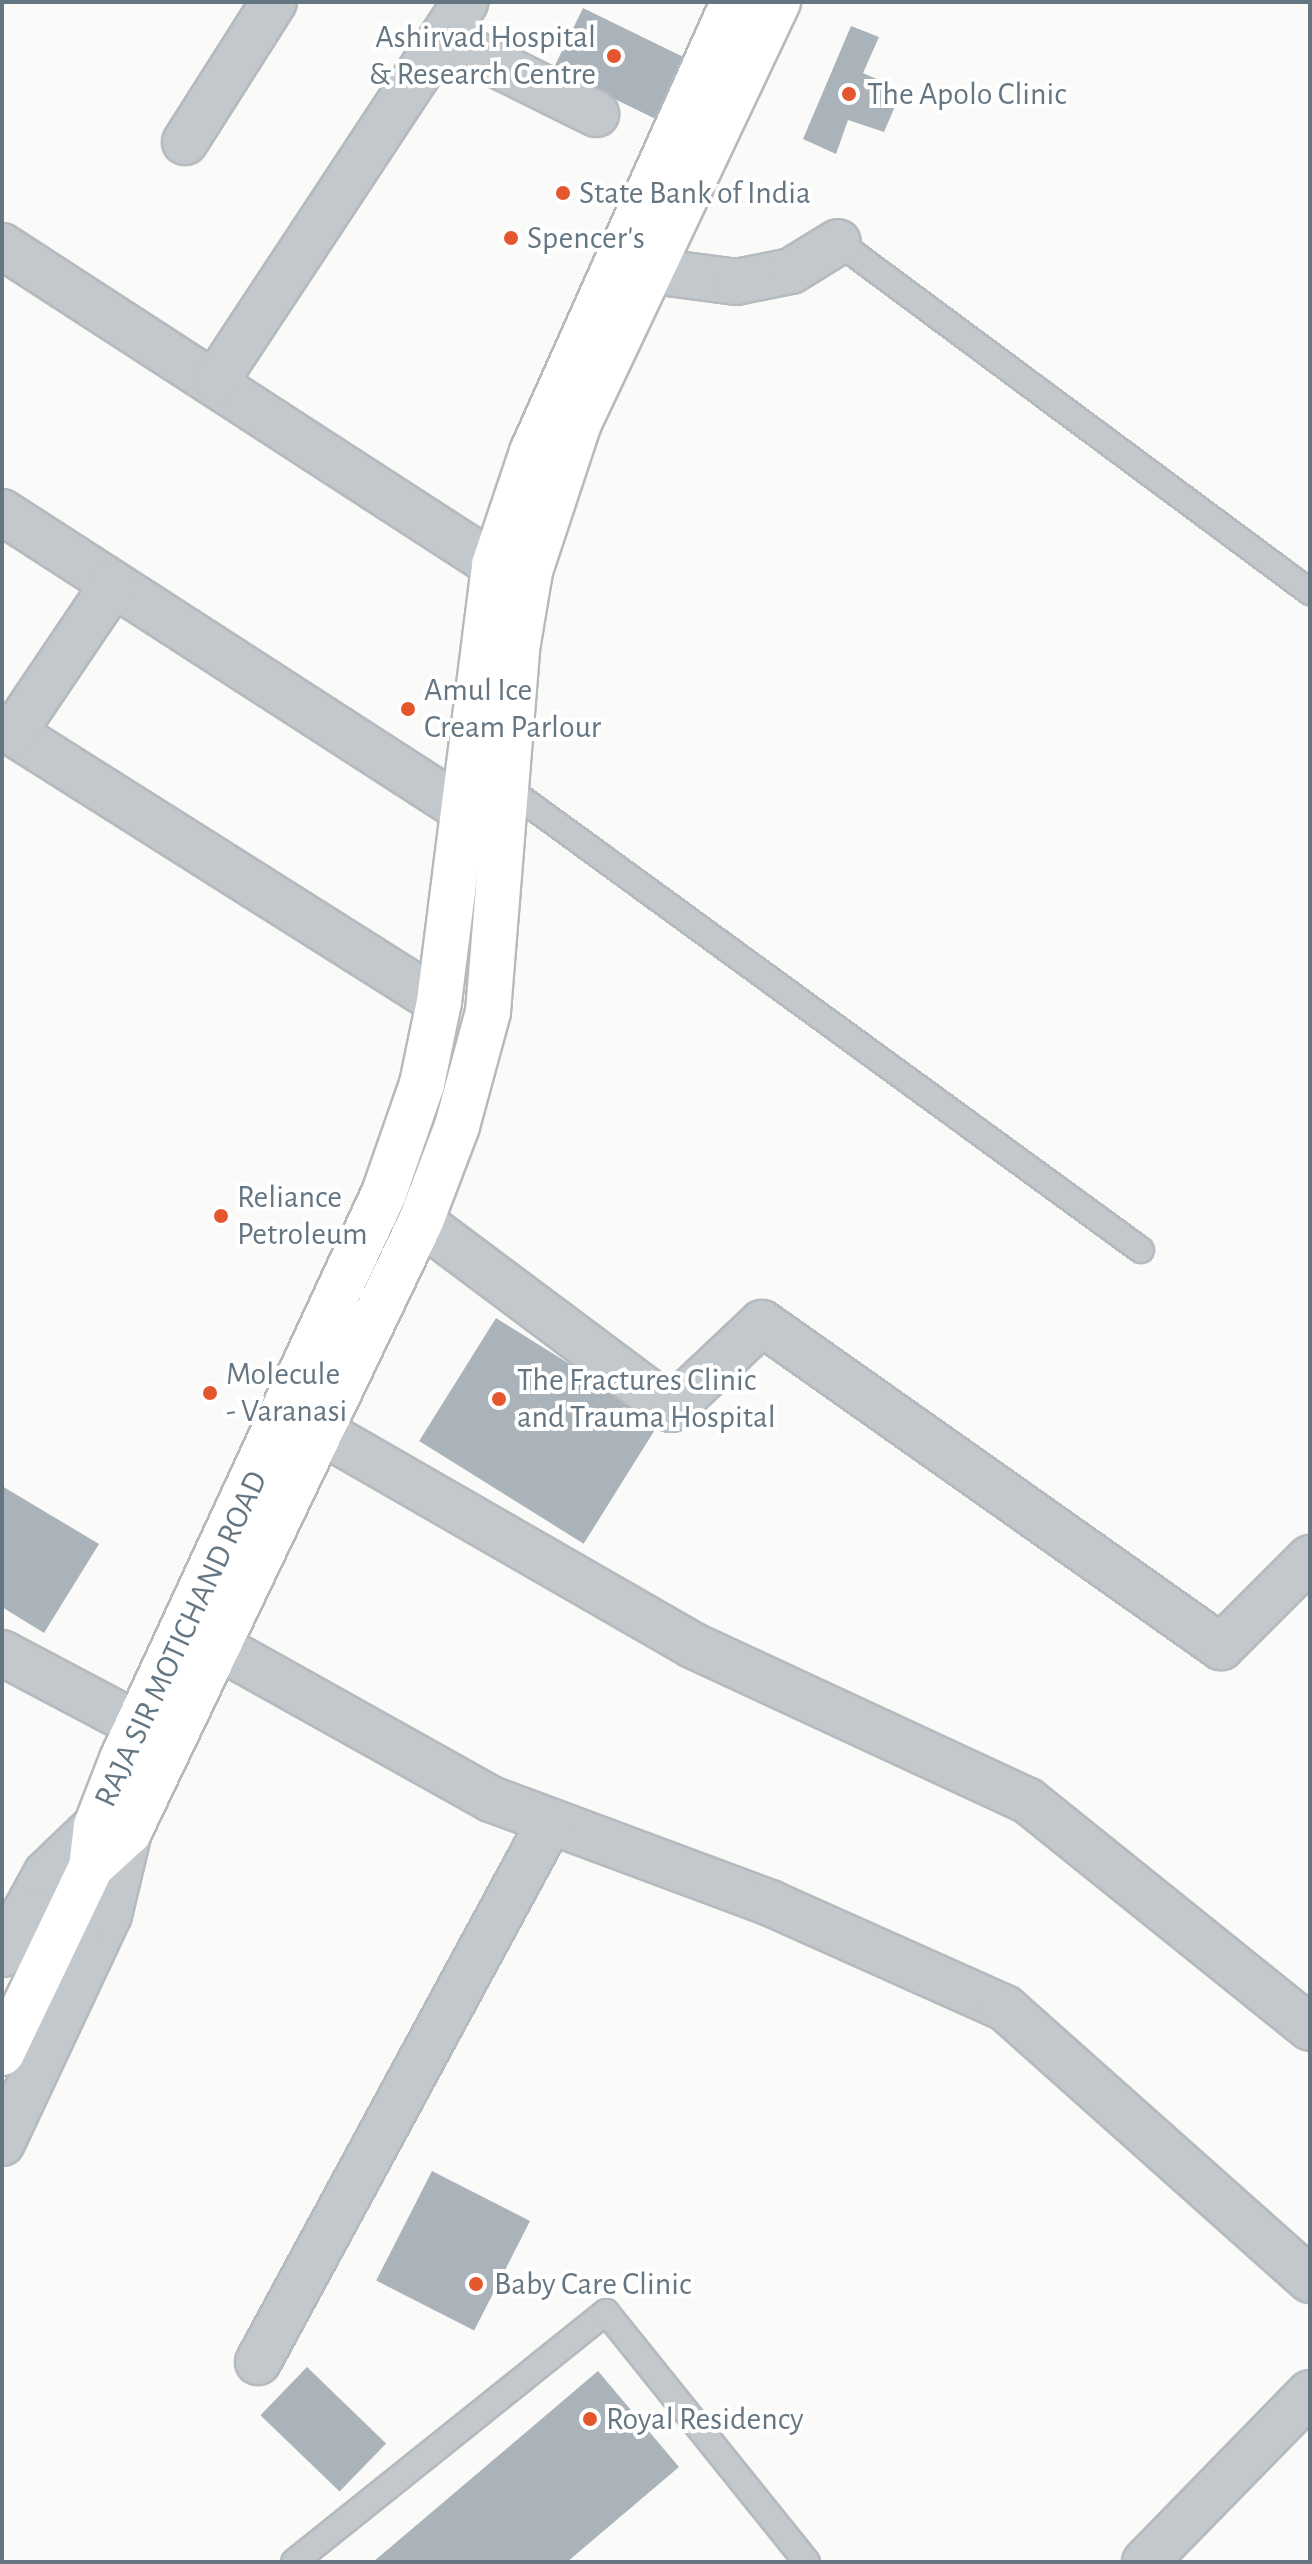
<!DOCTYPE html>
<html>
<head>
<meta charset="utf-8">
<style>
  body { margin:0 }
  #map { position:relative; width:1312px; height:2564px; overflow:hidden; background:#fafaf8; font-family:"Alegreya Sans",sans-serif }
  div>[style] { position:absolute }
  [style*='--x'] { left:calc(var(--x)*1px); top:calc(var(--y)*1px); width:calc(var(--w)*1px); rotate:calc(var(--a)*1deg) }
  .building>* { inset:0; background:#aab3b9; transform-origin:0 0 }
  .roads { filter:drop-shadow(2px 0 #b5babe) drop-shadow(-2px 0 #b5babe) drop-shadow(0 2px #b5babe) drop-shadow(0 -2px #b5babe) }
  .service>* { height:24px; margin:-12px; padding:0 12px; transform-origin:12px; border-radius:12px; background:#c3c8cc }
  .minor>* { height:44px; margin:-22px; padding:0 22px; transform-origin:22px; border-radius:22px; background:#c3c8cc }
  .tertiary>* { height:44px; margin:-22px; padding:0 22px; transform-origin:22px; border-radius:22px; background:#c3c8cc }
  .primary>* { height:44px; margin:-22px; padding:0 22px; transform-origin:22px; border-radius:22px; background:#fff }
  .dots>* { width:22px; height:22px; translate:-50% -50%; box-sizing:border-box; border:4px solid #fff; border-radius:50% }
  span { translate:-50% -50%; white-space:nowrap; text-align:center; line-height:1.15; -webkit-text-stroke:8px #fff; paint-order:stroke }
  .poi-label { font-size:32px; color:#657683 }
  .right { translate:-100% -50%; text-align:right }
  .left { translate:0 -50%; text-align:left }
  .street-label { font-size:32px; color:#657683 }
  .frame { position:absolute; inset:0; border:4px solid #657683; pointer-events:none }
</style>
</head>
<body>
<div id="map">
  <div class="building">
    <i style="left:583px;top:8px;width:131px;height:68px;rotate:26deg"></i>
    <i style="clip-path:polygon(851px 26px,879px 37px,863px 73px,902px 90px,884px 132px,848px 120px,836px 154px,803px 139px)"></i>
    <i style="left:496px;top:1318px;width:194px;height:145px;rotate:32deg"></i>
    <i style="clip-path:polygon(2px 1486px,99px 1544px,44px 1633px,2px 1607px)"></i>
    <i style="left:432px;top:2171px;width:110px;height:123px;rotate:27deg"></i>
    <i style="left:307px;top:2367px;width:110px;height:67px;rotate:44deg"></i>
    <i style="clip-path:polygon(598px 2371px,679px 2467px,567px 2562px,373px 2562px)"></i>
  </div>
  <div class="roads">
    <div class="service">
      <i style="--x:838;--y:242;--w:588;--a:36.56"></i>
      <i style="--x:500;--y:783;--w:793;--a:36.08"></i>
      <i style="--x:294;--y:2562;--w:400;--a:-38.7"></i>
      <i style="--x:606;--y:2312;--w:321;--a:51.2"></i>
    </div>
    <div class="minor">
      <i style="--x:443;--y:38;--w:171;--a:26.4"></i>
      <i style="--x:185;--y:142;--w:166;--a:-57.6"></i>
      <i style="--x:2;--y:246;--w:586;--a:32.96"></i>
      <i style="--x:615;--y:266;--w:122;--a:7.5"></i>
      <i style="--x:736;--y:282;--w:56;--a:-11.3"></i>
      <i style="--x:791;--y:271;--w:55;--a:-31.7"></i>
      <i style="--x:215;--y:382;--w:455;--a:-56.6"></i>
      <i style="--x:2;--y:512;--w:548;--a:32.85"></i>
      <i style="--x:2;--y:726;--w:517;--a:32.28"></i>
      <i style="--x:13;--y:733;--w:179;--a:-56"></i>
      <i style="--x:392;--y:1200;--w:349;--a:36.8"></i>
      <i style="--x:671;--y:1409;--w:125;--a:-43.4"></i>
      <i style="--x:762;--y:1323;--w:562;--a:35.22"></i>
      <i style="--x:1221;--y:1647;--w:126;--a:-45"></i>
      <i style="--x:322;--y:1432;--w:427;--a:29.9"></i>
      <i style="--x:692;--y:1645;--w:370;--a:24.9"></i>
      <i style="--x:1028;--y:1801;--w:362;--a:38.8"></i>
      <i style="--x:219;--y:1647;--w:312;--a:29.2"></i>
      <i style="--x:491;--y:1799;--w:298;--a:20.4"></i>
      <i style="--x:770;--y:1903;--w:257;--a:24.1"></i>
      <i style="--x:1005;--y:2008;--w:409;--a:41.7"></i>
      <i style="--x:2;--y:1653;--w:154;--a:27.9"></i>
      <i style="--x:258;--y:2362;--w:614;--a:-61.6"></i>
      <i style="--x:1145;--y:2562;--w:236;--a:-45.7"></i>
    </div>
    <div class="tertiary">
      <i style="--x:2;--y:1954;--w:91;--a:-61.2"></i>
      <i style="--x:46;--y:1874;--w:69;--a:-43.8"></i>
      <i style="--x:2;--y:2143;--w:252;--a:-64.9"></i>
      <i style="--x:109;--y:1915;--w:85;--a:-76.5"></i>
    </div>
    <div class="primary">
      <i style="--x:91;--y:1867;--w:52;--a:-42.6"></i>
      <i style="--x:129;--y:1832;--w:677;--a:-64.46"></i>
      <i style="--x:421;--y:1221;--w:102;--a:-69.2"></i>
      <i style="--x:457;--y:1126;--w:118;--a:-74.8"></i>
      <i style="--x:488;--y:1012;--w:370;--a:-85.4"></i>
      <i style="--x:518;--y:643;--w:73;--a:-80.5"></i>
      <i style="--x:530;--y:571;--w:156;--a:-71.7"></i>
      <i style="--x:579;--y:423;--w:466;--a:-64.7"></i>
      <i style="--x:2;--y:2053;--w:206;--a:-64.4"></i>
      <i style="--x:91;--y:1867;--w:41;--a:-83"></i>
      <i style="--x:96;--y:1826;--w:72;--a:-68.8"></i>
      <i style="--x:122;--y:1759;--w:624;--a:-65.16"></i>
      <i style="--x:384;--y:1193;--w:115;--a:-70.8"></i>
      <i style="--x:422;--y:1084;--w:84;--a:-78.3"></i>
      <i style="--x:439;--y:1002;--w:440;--a:-82.8"></i>
      <i style="--x:494;--y:565;--w:119;--a:-71.4"></i>
      <i style="--x:532;--y:452;--w:493;--a:-65.9"></i>
    </div>
  </div>
  <div class="dots">
    <i style="left:614px;top:56px;background:#e4572e"></i>
    <i style="left:849px;top:94px;background:#e4572e"></i>
    <i style="left:563px;top:193px;background:#e4572e"></i>
    <i style="left:511px;top:238px;background:#e4572e"></i>
    <i style="left:408px;top:709px;background:#e4572e"></i>
    <i style="left:221px;top:1216px;background:#e4572e"></i>
    <i style="left:210px;top:1393px;background:#e4572e"></i>
    <i style="left:499px;top:1399px;background:#e4572e"></i>
    <i style="left:476px;top:2284px;background:#e4572e"></i>
    <i style="left:590px;top:2419px;background:#e4572e"></i>
  </div>
  <div class="poi-label">
    <span class="right" style="left:596px;top:56px">Ashirvad Hospital<br>&amp; Research Centre</span>
    <span class="left" style="left:867px;top:94px">The Apolo Clinic</span>
    <span class="left" style="left:579px;top:193px">State Bank of India</span>
    <span class="left" style="left:527px;top:238px">Spencer's</span>
    <span class="left" style="left:424px;top:709px">Amul Ice<br>Cream Parlour</span>
    <span class="left" style="left:237px;top:1216px">Reliance<br>Petroleum</span>
    <span class="left" style="left:226px;top:1393px">Molecule<br>- Varanasi</span>
    <span class="left" style="left:517px;top:1399px">The Fractures Clinic<br>and Trauma Hospital</span>
    <span class="left" style="left:494px;top:2284px">Baby Care Clinic</span>
    <span class="left" style="left:606px;top:2419px">Royal Residency</span>
  </div>
  <div class="street-label">
    <span style="left:181px;top:1639px;rotate:-65deg">RAJA SIR MOTICHAND ROAD</span>
  </div>
  <div class="frame"></div>
</div>
</body>
</html>
